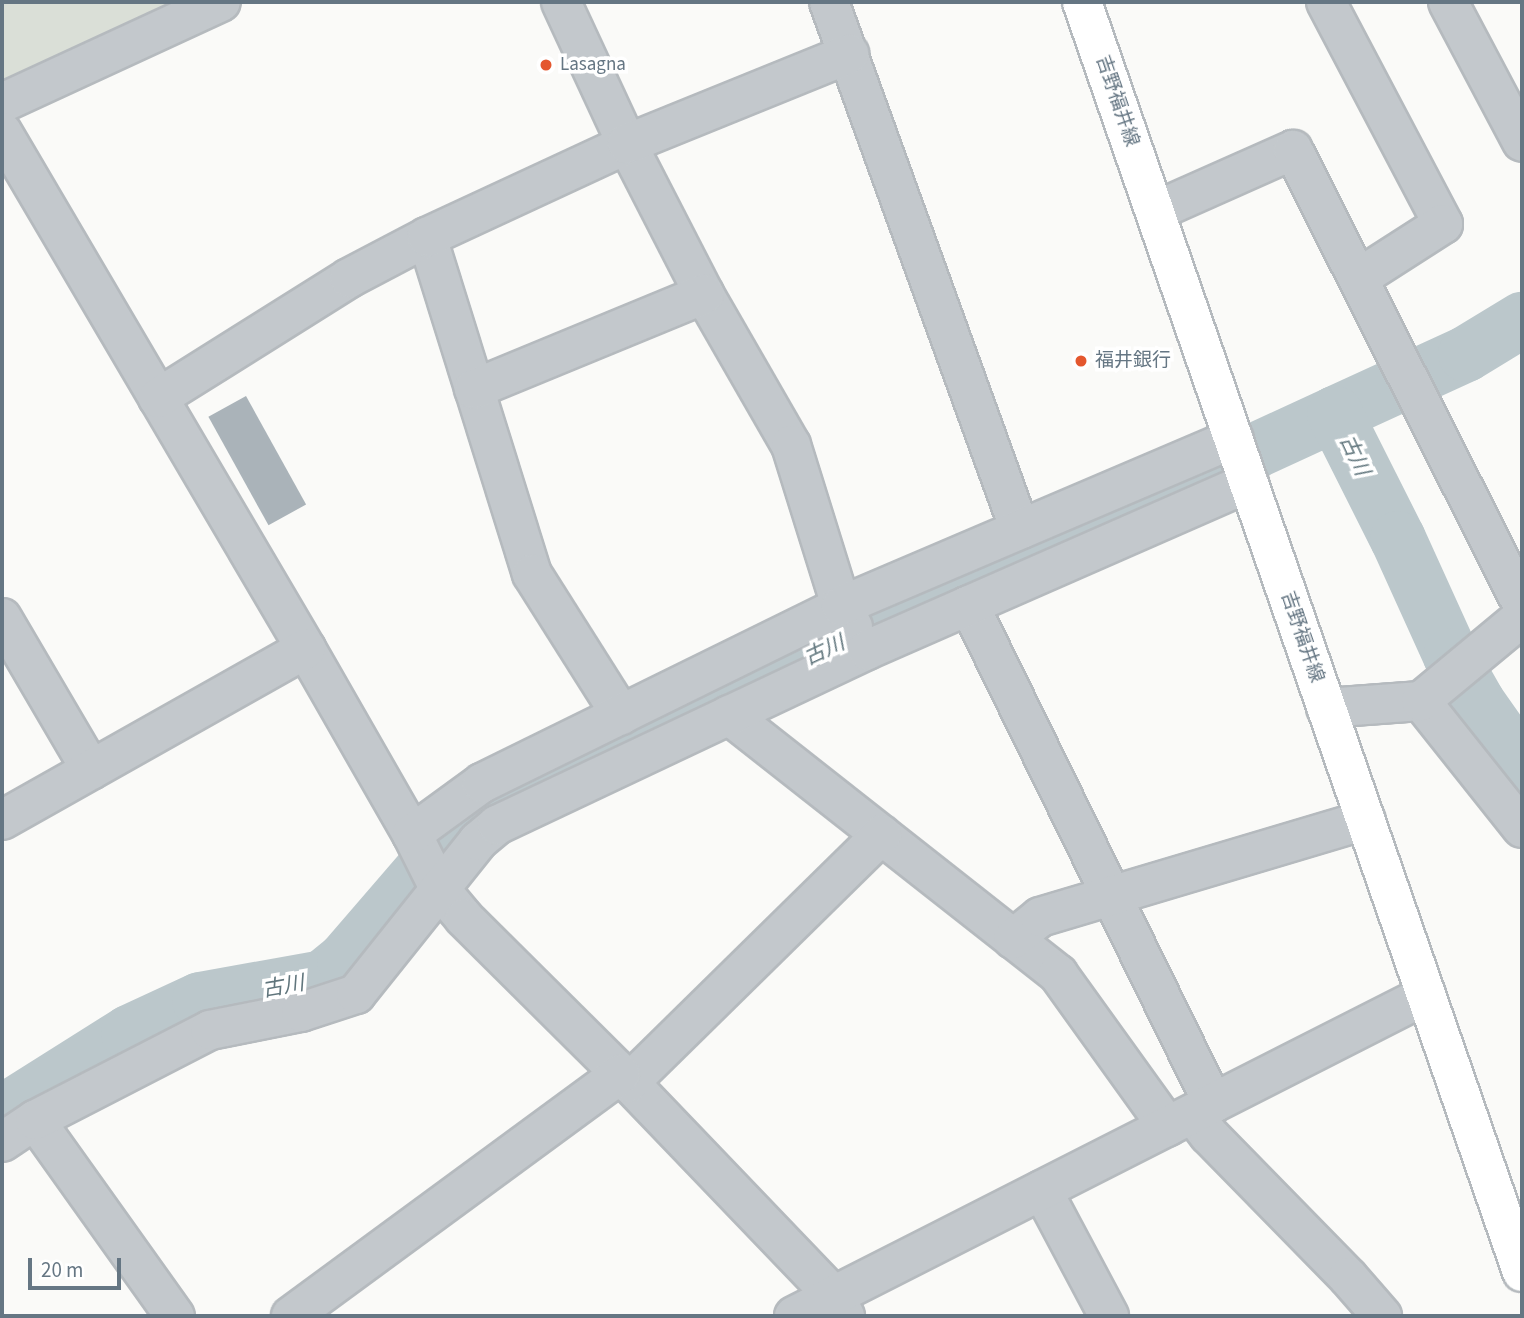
<!DOCTYPE html>
<html>
<head>
<meta charset="utf-8">
<style>
  body { margin:0 }
  #map { position:relative; width:1524px; height:1318px; overflow:hidden; background:#fafaf8; font-family:"Source Sans 3","Noto Sans JP",sans-serif }
  div>[style] { position:absolute }
  [style*='--x'] { left:calc(var(--x)*1px); top:calc(var(--y)*1px); width:calc(var(--w)*1px); rotate:calc(var(--a)*1deg) }
  .green>* { inset:0; background:#dadfd7 }
  .river>* { height:56px; margin:-28px; padding:0 28px; transform-origin:28px; border-radius:28px; background:#bbc7cb }
  .building>* { inset:0; background:#aab3b9; transform-origin:0 0 }
  .roads { filter:drop-shadow(2px 0 #b5babe) drop-shadow(-2px 0 #b5babe) drop-shadow(0 2px #b5babe) drop-shadow(0 -2px #b5babe) }
  .minor>* { height:38px; margin:-19px; padding:0 19px; transform-origin:19px; border-radius:19px; background:#c3c8cc }
  .major>* { height:38px; margin:-19px; padding:0 19px; transform-origin:19px; border-radius:19px; background:#fff }
  .dots>* { width:19px; height:19px; translate:-50% -50%; box-sizing:border-box; border:4px solid #fff; border-radius:50% }
  span { translate:-50% -50%; white-space:nowrap; text-align:center; line-height:1.15; -webkit-text-stroke:7px #fff; paint-order:stroke }
  .poi-label { font-size:19px; color:#657683 }
  .left { translate:0 -50%; text-align:left }
  .street-label { font-size:19px; color:#657683 }
  .water-label { font-size:21px; color:#60757c; font-style:italic }
  .frame { position:absolute; inset:0; border:4px solid #657683; pointer-events:none }
  .scale { position:absolute; left:28px; top:1258px; width:93px; height:32px; box-sizing:border-box; border:4px solid #657683; border-top:0; padding-left:9px; font-size:21px; line-height:24px; white-space:nowrap; color:#657683; -webkit-text-stroke:5px #fff; paint-order:stroke }
</style>
</head>
<body>
<div id="map">
  <div class="green">
    <i style="clip-path:polygon(2px 2px,186px 2px,2px 85px)"></i>
  </div>
  <div class="river">
    <i style="--x:1335;--y:414;--w:144;--a:-24.6"></i>
    <i style="--x:1466;--y:354;--w:66;--a:-31.3"></i>
    <i style="--x:876;--y:626;--w:506;--a:-24.79"></i>
    <i style="--x:1335;--y:414;--w:140;--a:63.3"></i>
    <i style="--x:1398;--y:539;--w:128;--a:65.6"></i>
    <i style="--x:1451;--y:656;--w:53;--a:60.5"></i>
    <i style="--x:1477;--y:702;--w:78;--a:54.9"></i>
    <i style="--x:2;--y:1113;--w:150;--a:-32.2"></i>
    <i style="--x:129;--y:1033;--w:78;--a:-24.9"></i>
    <i style="--x:200;--y:1000;--w:125;--a:-10.1"></i>
    <i style="--x:323;--y:978;--w:28;--a:-39"></i>
    <i style="--x:345;--y:960;--w:164;--a:-49.2"></i>
    <i style="--x:452;--y:836;--w:35;--a:-44"></i>
    <i style="--x:477;--y:812;--w:355;--a:-25"></i>
  </div>
  <div class="building">
    <i style="left:246px;top:396px;width:124px;height:43px;rotate:61deg"></i>
  </div>
  <div class="roads">
    <div class="minor">
      <i style="--x:561;--y:2;--w:157;--a:65.1"></i>
      <i style="--x:627;--y:144;--w:169;--a:62.8"></i>
      <i style="--x:704;--y:294;--w:174;--a:60.1"></i>
      <i style="--x:791;--y:445;--w:169;--a:72.7"></i>
      <i style="--x:841;--y:606;--w:24;--a:60"></i>
      <i style="--x:829;--y:2;--w:561;--a:70.11"></i>
      <i style="--x:1326;--y:2;--w:251;--a:62.2"></i>
      <i style="--x:1443;--y:224;--w:100;--a:147.3"></i>
      <i style="--x:1448;--y:2;--w:158;--a:62.1"></i>
      <i style="--x:2;--y:103;--w:241;--a:-24.8"></i>
      <i style="--x:2;--y:132;--w:600;--a:59.54"></i>
      <i style="--x:306;--y:649;--w:213;--a:60.2"></i>
      <i style="--x:412;--y:834;--w:60;--a:63.4"></i>
      <i style="--x:439;--y:888;--w:39;--a:50"></i>
      <i style="--x:464;--y:918;--w:221;--a:44.8"></i>
      <i style="--x:621;--y:1074;--w:308;--a:46.2"></i>
      <i style="--x:834;--y:1296;--w:23;--a:61"></i>
      <i style="--x:1156;--y:211;--w:150;--a:-24"></i>
      <i style="--x:1293;--y:150;--w:508;--a:63.23"></i>
      <i style="--x:427;--y:237;--w:353;--a:72.7"></i>
      <i style="--x:532;--y:574;--w:167;--a:57.7"></i>
      <i style="--x:474;--y:389;--w:249;--a:-22.4"></i>
      <i style="--x:158;--y:398;--w:226;--a:-32.1"></i>
      <i style="--x:349;--y:278;--w:88;--a:-27.7"></i>
      <i style="--x:427;--y:237;--w:221;--a:-24.9"></i>
      <i style="--x:627;--y:144;--w:240;--a:-22.1"></i>
      <i style="--x:969;--y:605;--w:555;--a:63.9"></i>
      <i style="--x:2;--y:618;--w:176;--a:59.6"></i>
      <i style="--x:1421;--y:701;--w:162;--a:51.5"></i>
      <i style="--x:1326;--y:708;--w:95;--a:-4.2"></i>
      <i style="--x:1421;--y:701;--w:131;--a:-39.7"></i>
      <i style="--x:729;--y:715;--w:419;--a:38.2"></i>
      <i style="--x:1058;--y:974;--w:188;--a:54.3"></i>
      <i style="--x:2;--y:820;--w:349;--a:-29.4"></i>
      <i style="--x:412;--y:834;--w:87;--a:-36.1"></i>
      <i style="--x:482;--y:783;--w:400;--a:-26.2"></i>
      <i style="--x:841;--y:606;--w:427;--a:-23.1"></i>
      <i style="--x:1013;--y:939;--w:35;--a:-39"></i>
      <i style="--x:1040;--y:917;--w:340;--a:-16.6"></i>
      <i style="--x:629;--y:1083;--w:354;--a:-44.5"></i>
      <i style="--x:1193;--y:1114;--w:26;--a:53"></i>
      <i style="--x:1209;--y:1135;--w:199;--a:45.6"></i>
      <i style="--x:1348;--y:1277;--w:52;--a:48.9"></i>
      <i style="--x:35;--y:1120;--w:241;--a:54.5"></i>
      <i style="--x:2;--y:1142;--w:40;--a:-34"></i>
      <i style="--x:35;--y:1120;--w:197;--a:-27.2"></i>
      <i style="--x:210;--y:1030;--w:93;--a:-11.2"></i>
      <i style="--x:301;--y:1012;--w:58;--a:-18.1"></i>
      <i style="--x:356;--y:994;--w:196;--a:-51.4"></i>
      <i style="--x:478;--y:841;--w:25;--a:-40"></i>
      <i style="--x:497;--y:825;--w:409;--a:-25.3"></i>
      <i style="--x:867;--y:650;--w:417;--a:-23.7"></i>
      <i style="--x:1042;--y:1190;--w:143;--a:62"></i>
      <i style="--x:291;--y:1316;--w:409;--a:-36.3"></i>
      <i style="--x:794;--y:1316;--w:709;--a:-26.93"></i>
    </div>
    <div class="major">
      <i style="--x:1082;--y:2;--w:1344;--a:70.89"></i>
    </div>
  </div>
  <div class="dots">
    <i style="left:546px;top:65px;background:#e4572e"></i>
    <i style="left:1081px;top:361px;background:#e4572e"></i>
  </div>
  <div class="poi-label">
    <span class="left" style="left:560px;top:65px">Lasagna</span>
    <span class="left" style="left:1095px;top:361px">福井銀行</span>
  </div>
  <div class="street-label">
    <span style="left:1117px;top:101px;rotate:71deg">吉野福井線</span>
    <span style="left:1302px;top:637px;rotate:71deg">吉野福井線</span>
  </div>
  <div class="water-label">
    <span style="left:1355px;top:455px;rotate:65deg">古川</span>
    <span style="left:824px;top:650px;rotate:-25deg">古川</span>
    <span style="left:283px;top:986px;rotate:-10deg">古川</span>
  </div>
  <div class="frame"></div>
  <div class="scale">20 m</div>
</div>
</body>
</html>
